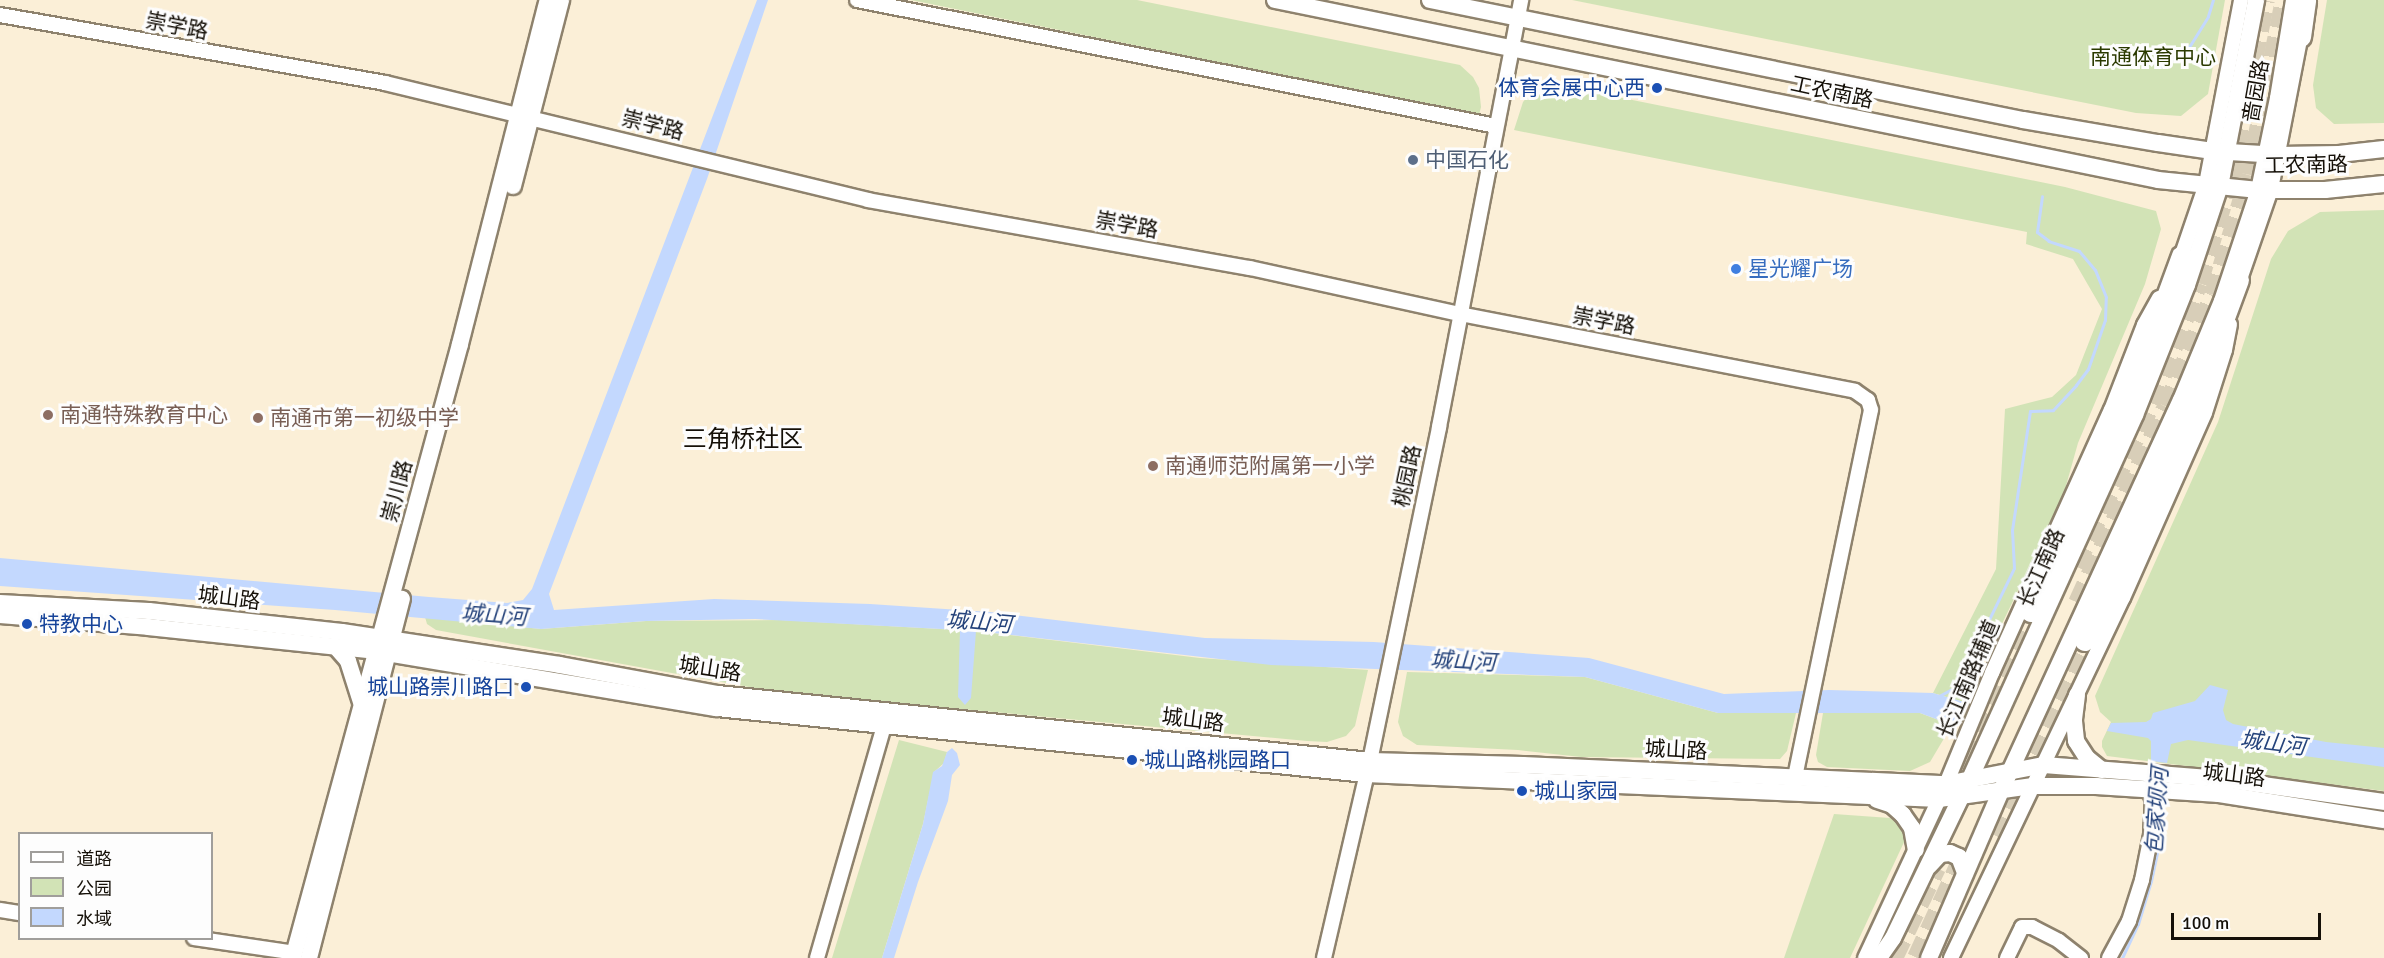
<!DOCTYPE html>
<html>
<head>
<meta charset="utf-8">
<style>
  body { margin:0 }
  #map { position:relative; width:2384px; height:958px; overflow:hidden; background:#fbefd7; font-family:Signika,"Noto Sans SC",sans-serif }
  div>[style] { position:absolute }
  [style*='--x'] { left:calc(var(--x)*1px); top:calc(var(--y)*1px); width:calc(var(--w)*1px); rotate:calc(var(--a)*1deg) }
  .green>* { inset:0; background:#d2e3b6 }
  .water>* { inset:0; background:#c3d8fe }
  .stream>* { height:3px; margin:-1.5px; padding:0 1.5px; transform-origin:1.5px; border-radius:1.5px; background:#c3d8fe }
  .highway-tunnel>* { height:20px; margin-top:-10px; transform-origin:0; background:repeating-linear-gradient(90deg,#d8ceb8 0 20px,transparent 0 30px) }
  .roads { filter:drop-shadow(2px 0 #8e826d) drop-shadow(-2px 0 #8e826d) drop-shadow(0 2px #8e826d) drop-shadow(0 -2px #8e826d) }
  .minor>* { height:14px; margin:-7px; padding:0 7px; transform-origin:7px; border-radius:7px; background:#fff }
  .major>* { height:16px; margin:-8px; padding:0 8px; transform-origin:8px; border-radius:8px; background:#fff }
  .highway>* { height:20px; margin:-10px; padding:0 10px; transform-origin:10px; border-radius:10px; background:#fff }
  .dots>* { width:16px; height:16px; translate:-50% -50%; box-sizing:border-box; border:3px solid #fdfdfd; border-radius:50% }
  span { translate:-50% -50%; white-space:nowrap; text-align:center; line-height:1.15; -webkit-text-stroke:6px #fdfdfd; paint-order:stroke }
  .street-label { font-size:21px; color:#151008 }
  .park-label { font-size:21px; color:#2b3a00 }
  .transit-label { font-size:21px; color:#164399 }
  .right { translate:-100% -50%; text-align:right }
  .left { translate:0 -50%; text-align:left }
  .service-label { font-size:21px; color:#4e5e75 }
  .shop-label { font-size:21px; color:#366cbe }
  .education-label { font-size:21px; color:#785e54 }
  .water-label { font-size:22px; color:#25437b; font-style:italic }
  .quarter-label { font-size:24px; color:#151008 }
  .legend { position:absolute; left:18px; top:832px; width:195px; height:108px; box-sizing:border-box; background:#fdfdfd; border:2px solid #a09e9b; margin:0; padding:8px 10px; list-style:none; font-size:18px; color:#151008 }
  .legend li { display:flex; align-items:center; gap:12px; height:30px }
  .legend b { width:30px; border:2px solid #a09e9b }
  .scale { position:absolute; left:2171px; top:913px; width:150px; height:27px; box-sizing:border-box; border:3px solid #151008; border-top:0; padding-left:8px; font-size:18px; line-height:21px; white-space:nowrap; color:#151008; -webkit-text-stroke:4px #fdfdfd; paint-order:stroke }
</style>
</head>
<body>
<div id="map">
  <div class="green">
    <i style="clip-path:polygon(911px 0,1137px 0,1460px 65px,1473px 77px,1479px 88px,1481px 107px,1479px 115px)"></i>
    <i style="clip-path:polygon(1572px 0,2225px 0,2208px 94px,2181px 116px,2136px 113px)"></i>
    <i style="clip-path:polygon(2327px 0,2384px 0,2384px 123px,2334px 124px,2316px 108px,2313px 85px)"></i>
    <i style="clip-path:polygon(1553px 84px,2065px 187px,2156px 211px,2161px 229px,2145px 284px,2078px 443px,2062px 500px,1964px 702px,1933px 693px,1996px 569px,2005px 409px,2052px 397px,2076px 375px,2102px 309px,2073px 259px,2026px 244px,2027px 232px,1514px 130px,1523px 102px,1530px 94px)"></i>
    <i style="clip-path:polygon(2384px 210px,2384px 791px,2107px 756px,2102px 747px,2102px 741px,2111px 722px,2100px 712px,2095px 696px,2218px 422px,2271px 259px,2288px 231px,2320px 212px)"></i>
    <i style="clip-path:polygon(425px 617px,541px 629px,646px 621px,781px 620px,976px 631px,1200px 658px,1368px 670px,1355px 726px,1346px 736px,1327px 742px,1307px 741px,776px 692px,436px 630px,427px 624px)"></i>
    <i style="clip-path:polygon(1407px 672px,1585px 677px,1718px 713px,1796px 713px,1787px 751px,1780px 759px,1581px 757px,1518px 750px,1417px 745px,1403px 736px,1398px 722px)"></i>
    <i style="clip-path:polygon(1823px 713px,1920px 713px,1952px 725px,1930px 762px,1910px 771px,1827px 767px,1818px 762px,1816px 755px)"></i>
    <i style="clip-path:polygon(899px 740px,947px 752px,944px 763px,934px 772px,923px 824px,882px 958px,832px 958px)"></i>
    <i style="clip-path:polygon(1834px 814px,1890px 818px,1903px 828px,1905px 840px,1850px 958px,1784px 958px)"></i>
  </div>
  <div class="water">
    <i style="clip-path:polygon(757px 0,768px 0,707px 179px,549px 594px,554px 610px,714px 599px,870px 604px,990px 612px,1205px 638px,1374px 642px,1589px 658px,1724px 694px,1829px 690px,1933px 693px,1964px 702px,1952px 725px,1920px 713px,1718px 713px,1585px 677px,1271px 665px,976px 631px,971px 698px,965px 705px,958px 697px,960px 630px,755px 619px,646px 621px,541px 629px,335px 610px,0 586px,0 558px,429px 597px,507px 603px,523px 600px,532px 589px)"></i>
    <i style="clip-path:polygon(2210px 685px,2228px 690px,2223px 710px,2226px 720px,2233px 724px,2326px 742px,2384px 748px,2384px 767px,2188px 740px,2171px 744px,2167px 763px,2151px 761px,2151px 741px,2148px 738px,2107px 731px,2111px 723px,2146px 722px,2151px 719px,2153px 713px,2195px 701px)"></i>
    <i style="clip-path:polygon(952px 748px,957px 753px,960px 765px,952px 775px,948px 801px,918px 882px,894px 958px,882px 958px,923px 824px,933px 772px,942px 766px,947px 752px)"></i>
  </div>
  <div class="stream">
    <i style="--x:2160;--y:67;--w:35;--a:-35"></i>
    <i style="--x:2189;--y:47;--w:36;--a:-58"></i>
    <i style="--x:2208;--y:16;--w:17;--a:-73"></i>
    <i style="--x:1937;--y:697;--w:21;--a:-28"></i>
    <i style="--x:1956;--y:687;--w:132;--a:-64"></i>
    <i style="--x:2014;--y:568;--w:38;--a:-93"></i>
    <i style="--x:2012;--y:530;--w:120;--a:-81.4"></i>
    <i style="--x:2030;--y:411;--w:23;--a:-2"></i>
    <i style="--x:2053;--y:410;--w:34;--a:-47"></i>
    <i style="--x:2076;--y:385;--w:20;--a:-53"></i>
    <i style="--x:2088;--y:369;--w:52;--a:-70.9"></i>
    <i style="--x:2105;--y:320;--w:23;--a:-88"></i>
    <i style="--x:2106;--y:297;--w:29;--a:-112"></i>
    <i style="--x:2095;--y:270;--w:25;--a:-130"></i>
    <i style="--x:2079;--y:251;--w:32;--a:-162"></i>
    <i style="--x:2049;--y:241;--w:15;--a:-143"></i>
    <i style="--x:2037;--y:232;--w:36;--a:-82"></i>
    <i style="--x:2122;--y:958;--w:38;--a:-65"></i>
    <i style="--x:2138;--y:924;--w:45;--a:-73.2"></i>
    <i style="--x:2151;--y:881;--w:39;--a:-78"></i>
    <i style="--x:2159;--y:843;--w:48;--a:-87.6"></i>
  </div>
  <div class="highway-tunnel">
    <i style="--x:2075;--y:566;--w:180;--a:-65"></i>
    <i style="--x:2151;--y:403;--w:129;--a:-68.6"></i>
    <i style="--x:2198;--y:283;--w:110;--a:-73.1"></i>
    <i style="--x:2230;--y:178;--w:181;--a:-78.9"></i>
    <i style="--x:2078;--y:603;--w:215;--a:-65.6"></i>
    <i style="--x:2167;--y:407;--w:121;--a:-67.2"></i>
    <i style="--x:2214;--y:295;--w:125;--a:-73.3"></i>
    <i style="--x:2250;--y:175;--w:178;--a:-78.7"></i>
    <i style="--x:1952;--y:797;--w:40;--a:-69.8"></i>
    <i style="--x:1966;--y:759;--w:161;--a:-66.1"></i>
    <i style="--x:1990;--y:833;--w:214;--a:-63.7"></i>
    <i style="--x:1893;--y:958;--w:100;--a:-64.5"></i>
    <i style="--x:1917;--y:958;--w:120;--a:-65.4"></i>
  </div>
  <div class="roads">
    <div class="minor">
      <i style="--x:857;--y:0;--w:651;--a:11.15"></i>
      <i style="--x:0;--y:15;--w:391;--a:10"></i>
      <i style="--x:385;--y:83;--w:497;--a:13.6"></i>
      <i style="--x:868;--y:200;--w:388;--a:10.1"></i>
      <i style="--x:1250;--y:268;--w:215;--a:12.4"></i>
      <i style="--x:1460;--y:314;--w:402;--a:11"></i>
      <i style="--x:1855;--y:391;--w:16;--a:35"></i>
      <i style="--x:1868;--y:400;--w:10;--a:73"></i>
      <i style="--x:1871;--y:410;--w:376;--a:101.7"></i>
      <i style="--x:2179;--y:263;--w:83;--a:-71.1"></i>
      <i style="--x:2206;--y:184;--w:187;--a:-79.2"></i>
      <i style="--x:2237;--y:288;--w:105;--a:-71"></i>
      <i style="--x:2271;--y:189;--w:162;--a:-79"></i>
      <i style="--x:0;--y:910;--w:20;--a:9"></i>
      <i style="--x:194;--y:938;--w:102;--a:8.4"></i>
      <i style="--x:817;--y:958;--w:253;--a:-73.9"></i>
      <i style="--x:1324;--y:958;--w:202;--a:-76.9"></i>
      <i style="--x:1370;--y:761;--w:341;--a:-78.3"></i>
      <i style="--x:1439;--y:427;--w:435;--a:-79.1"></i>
      <i style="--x:1865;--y:958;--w:192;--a:-65"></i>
      <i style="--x:1946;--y:784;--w:120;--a:-67.5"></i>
      <i style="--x:1992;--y:673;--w:289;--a:-65.7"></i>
      <i style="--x:2111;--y:410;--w:91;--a:-68.8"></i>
      <i style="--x:2144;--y:325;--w:31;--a:-61"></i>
      <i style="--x:1951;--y:958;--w:399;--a:-64.5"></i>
      <i style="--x:2123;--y:598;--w:202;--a:-66.1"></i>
      <i style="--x:2205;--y:413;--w:66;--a:-72.4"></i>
      <i style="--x:2225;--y:350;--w:26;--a:-79"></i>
      <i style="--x:2007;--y:958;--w:34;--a:-64"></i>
      <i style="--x:2022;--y:927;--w:10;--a:0"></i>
      <i style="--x:2032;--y:927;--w:30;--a:27"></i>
      <i style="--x:2059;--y:941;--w:28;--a:38"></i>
      <i style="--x:2109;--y:958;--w:42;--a:-61.6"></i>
      <i style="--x:2129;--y:921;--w:43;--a:-72.4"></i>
      <i style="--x:2142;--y:880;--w:46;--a:-78.7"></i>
      <i style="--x:2151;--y:835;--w:34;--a:-87"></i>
      <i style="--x:2153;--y:801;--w:12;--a:-110"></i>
    </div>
    <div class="major">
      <i style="--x:1275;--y:0;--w:901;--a:11.52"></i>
      <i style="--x:2158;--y:180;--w:101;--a:5.7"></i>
      <i style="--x:2259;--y:190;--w:66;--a:0"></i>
      <i style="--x:2325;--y:190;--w:59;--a:-5.8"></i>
      <i style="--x:1430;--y:0;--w:605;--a:11.44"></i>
      <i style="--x:2023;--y:120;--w:137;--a:9.7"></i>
      <i style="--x:2158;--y:143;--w:55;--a:8.4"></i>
      <i style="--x:2212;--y:151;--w:67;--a:3.4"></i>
      <i style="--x:2279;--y:155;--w:60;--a:-1"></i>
      <i style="--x:2339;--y:154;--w:45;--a:-6.3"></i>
      <i style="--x:513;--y:186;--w:192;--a:-75.5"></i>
      <i style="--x:0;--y:603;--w:149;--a:3.1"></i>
      <i style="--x:149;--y:611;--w:194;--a:6.2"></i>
      <i style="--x:342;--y:632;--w:220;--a:8.6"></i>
      <i style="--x:560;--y:665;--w:161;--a:10.4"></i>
      <i style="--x:718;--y:694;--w:655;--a:5.87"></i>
      <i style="--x:1370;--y:761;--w:153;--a:1.5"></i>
      <i style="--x:1523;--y:765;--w:423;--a:2.6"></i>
      <i style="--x:1946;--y:784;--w:100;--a:-11"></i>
      <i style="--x:2044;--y:765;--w:178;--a:4.5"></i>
      <i style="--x:2221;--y:779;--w:165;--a:8"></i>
      <i style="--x:0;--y:615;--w:148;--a:4.6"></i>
      <i style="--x:148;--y:627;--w:228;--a:6"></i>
      <i style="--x:375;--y:651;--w:347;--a:9.5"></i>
      <i style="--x:717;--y:708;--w:652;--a:5.81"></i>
      <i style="--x:1366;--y:774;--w:574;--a:2.5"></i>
      <i style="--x:1939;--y:799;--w:95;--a:-7.9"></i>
      <i style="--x:2033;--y:786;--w:63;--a:0"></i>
      <i style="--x:2096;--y:786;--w:123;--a:3.7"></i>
      <i style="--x:2219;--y:794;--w:167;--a:9"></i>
      <i style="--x:336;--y:647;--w:18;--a:49"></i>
      <i style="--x:348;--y:661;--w:43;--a:72.4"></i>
      <i style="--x:2077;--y:695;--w:26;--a:97"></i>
      <i style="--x:2074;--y:721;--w:20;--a:84"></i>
      <i style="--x:2076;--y:741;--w:20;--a:57"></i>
      <i style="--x:2087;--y:758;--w:19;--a:39"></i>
      <i style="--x:1877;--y:800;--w:16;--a:18"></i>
      <i style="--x:1892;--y:805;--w:15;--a:42"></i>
      <i style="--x:1903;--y:815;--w:16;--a:55"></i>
      <i style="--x:1912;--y:828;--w:22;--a:80"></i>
      <i style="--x:1929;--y:866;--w:16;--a:-47"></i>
      <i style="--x:1940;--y:854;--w:10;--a:-6"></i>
      <i style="--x:1950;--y:853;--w:10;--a:24"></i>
      <i style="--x:1959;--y:857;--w:17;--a:69"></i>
      <i style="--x:293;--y:958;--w:636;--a:-74.78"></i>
      <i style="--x:460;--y:344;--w:355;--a:-75.7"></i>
      <i style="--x:309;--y:958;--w:371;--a:-75.5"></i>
      <i style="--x:1879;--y:958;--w:24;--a:-55"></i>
      <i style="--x:1893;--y:938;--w:174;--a:-64.2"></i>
      <i style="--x:1969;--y:781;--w:402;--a:-65.6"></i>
      <i style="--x:2135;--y:415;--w:140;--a:-68.2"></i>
      <i style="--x:2187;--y:285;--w:104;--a:-71.6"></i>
      <i style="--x:2220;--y:186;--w:189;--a:-79"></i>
      <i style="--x:1929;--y:958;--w:182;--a:-66.7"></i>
      <i style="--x:2001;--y:791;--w:430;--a:-65.3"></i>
      <i style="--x:2181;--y:400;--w:107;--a:-67.5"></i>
      <i style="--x:2222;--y:301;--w:117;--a:-71.6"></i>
      <i style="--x:2259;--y:190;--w:94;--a:-78.3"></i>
      <i style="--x:2278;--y:98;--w:99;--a:-80.7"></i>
    </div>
    <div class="highway">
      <i style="--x:2301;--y:37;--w:37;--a:-82"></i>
      <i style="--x:2031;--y:612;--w:234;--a:-65.2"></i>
      <i style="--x:2129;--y:400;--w:153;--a:-69.8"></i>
      <i style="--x:2085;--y:641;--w:229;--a:-64.9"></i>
      <i style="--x:2182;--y:434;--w:164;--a:-69.7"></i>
    </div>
  </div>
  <div class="dots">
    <i style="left:1657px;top:88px;background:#1a4fb4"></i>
    <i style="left:1413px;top:160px;background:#5c6f8a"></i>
    <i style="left:1736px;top:269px;background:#3f7fe0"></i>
    <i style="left:48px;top:415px;background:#8d6e63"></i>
    <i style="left:258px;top:418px;background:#8d6e63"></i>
    <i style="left:1153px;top:466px;background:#8d6e63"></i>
    <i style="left:27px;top:624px;background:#1a4fb4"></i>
    <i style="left:526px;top:687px;background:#1a4fb4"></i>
    <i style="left:1132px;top:760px;background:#1a4fb4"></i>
    <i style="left:1522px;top:791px;background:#1a4fb4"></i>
  </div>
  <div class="street-label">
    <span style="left:177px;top:26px;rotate:11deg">崇学路</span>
    <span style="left:2256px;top:91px;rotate:-80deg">啬园路</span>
    <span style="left:1832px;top:92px;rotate:12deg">工农南路</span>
    <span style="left:653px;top:125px;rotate:14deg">崇学路</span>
    <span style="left:2306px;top:165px;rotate:-1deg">工农南路</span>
    <span style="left:1127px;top:225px;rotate:10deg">崇学路</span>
    <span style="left:1604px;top:321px;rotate:11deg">崇学路</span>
    <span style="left:1407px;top:476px;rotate:-78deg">桃园路</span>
    <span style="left:397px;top:491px;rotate:-75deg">崇川路</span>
    <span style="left:2041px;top:568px;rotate:-66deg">长江南路</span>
    <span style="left:229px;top:598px;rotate:7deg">城山路</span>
    <span style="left:710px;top:669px;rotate:9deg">城山路</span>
    <span style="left:1968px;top:679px;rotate:-67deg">长江南路辅道</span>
    <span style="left:1193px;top:720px;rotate:7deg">城山路</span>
    <span style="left:1676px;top:750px;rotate:3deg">城山路</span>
    <span style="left:2234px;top:775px;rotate:7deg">城山路</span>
  </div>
  <div class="park-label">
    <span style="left:2153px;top:57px">南通体育中心</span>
  </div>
  <div class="transit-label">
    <span class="right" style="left:1645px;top:88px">体育会展中心西</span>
    <span class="left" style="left:39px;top:624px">特教中心</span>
    <span class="right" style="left:514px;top:687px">城山路崇川路口</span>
    <span class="left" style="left:1144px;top:760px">城山路桃园路口</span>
    <span class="left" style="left:1534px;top:791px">城山家园</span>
  </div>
  <div class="service-label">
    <span class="left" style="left:1425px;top:160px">中国石化</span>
  </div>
  <div class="shop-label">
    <span class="left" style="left:1748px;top:269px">星光耀广场</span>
  </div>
  <div class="education-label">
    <span class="left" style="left:60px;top:415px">南通特殊教育中心</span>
    <span class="left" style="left:270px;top:418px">南通市第一初级中学</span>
    <span class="left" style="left:1165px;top:466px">南通师范附属第一小学</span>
  </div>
  <div class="water-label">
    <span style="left:494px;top:615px;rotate:4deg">城山河</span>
    <span style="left:979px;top:622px;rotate:5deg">城山河</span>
    <span style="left:1463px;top:661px;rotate:3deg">城山河</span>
    <span style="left:2273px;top:743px;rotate:7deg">城山河</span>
    <span style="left:2157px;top:811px;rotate:-86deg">包家坝河</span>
  </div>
  <div class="quarter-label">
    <span style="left:743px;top:440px">三角桥社区</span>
  </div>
  <ul class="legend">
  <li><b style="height:8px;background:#fff"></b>道路</li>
  <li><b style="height:16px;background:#d2e3b6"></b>公园</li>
  <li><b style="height:16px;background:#c3d8fe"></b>水域</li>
  </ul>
  <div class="scale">100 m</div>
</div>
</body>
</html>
